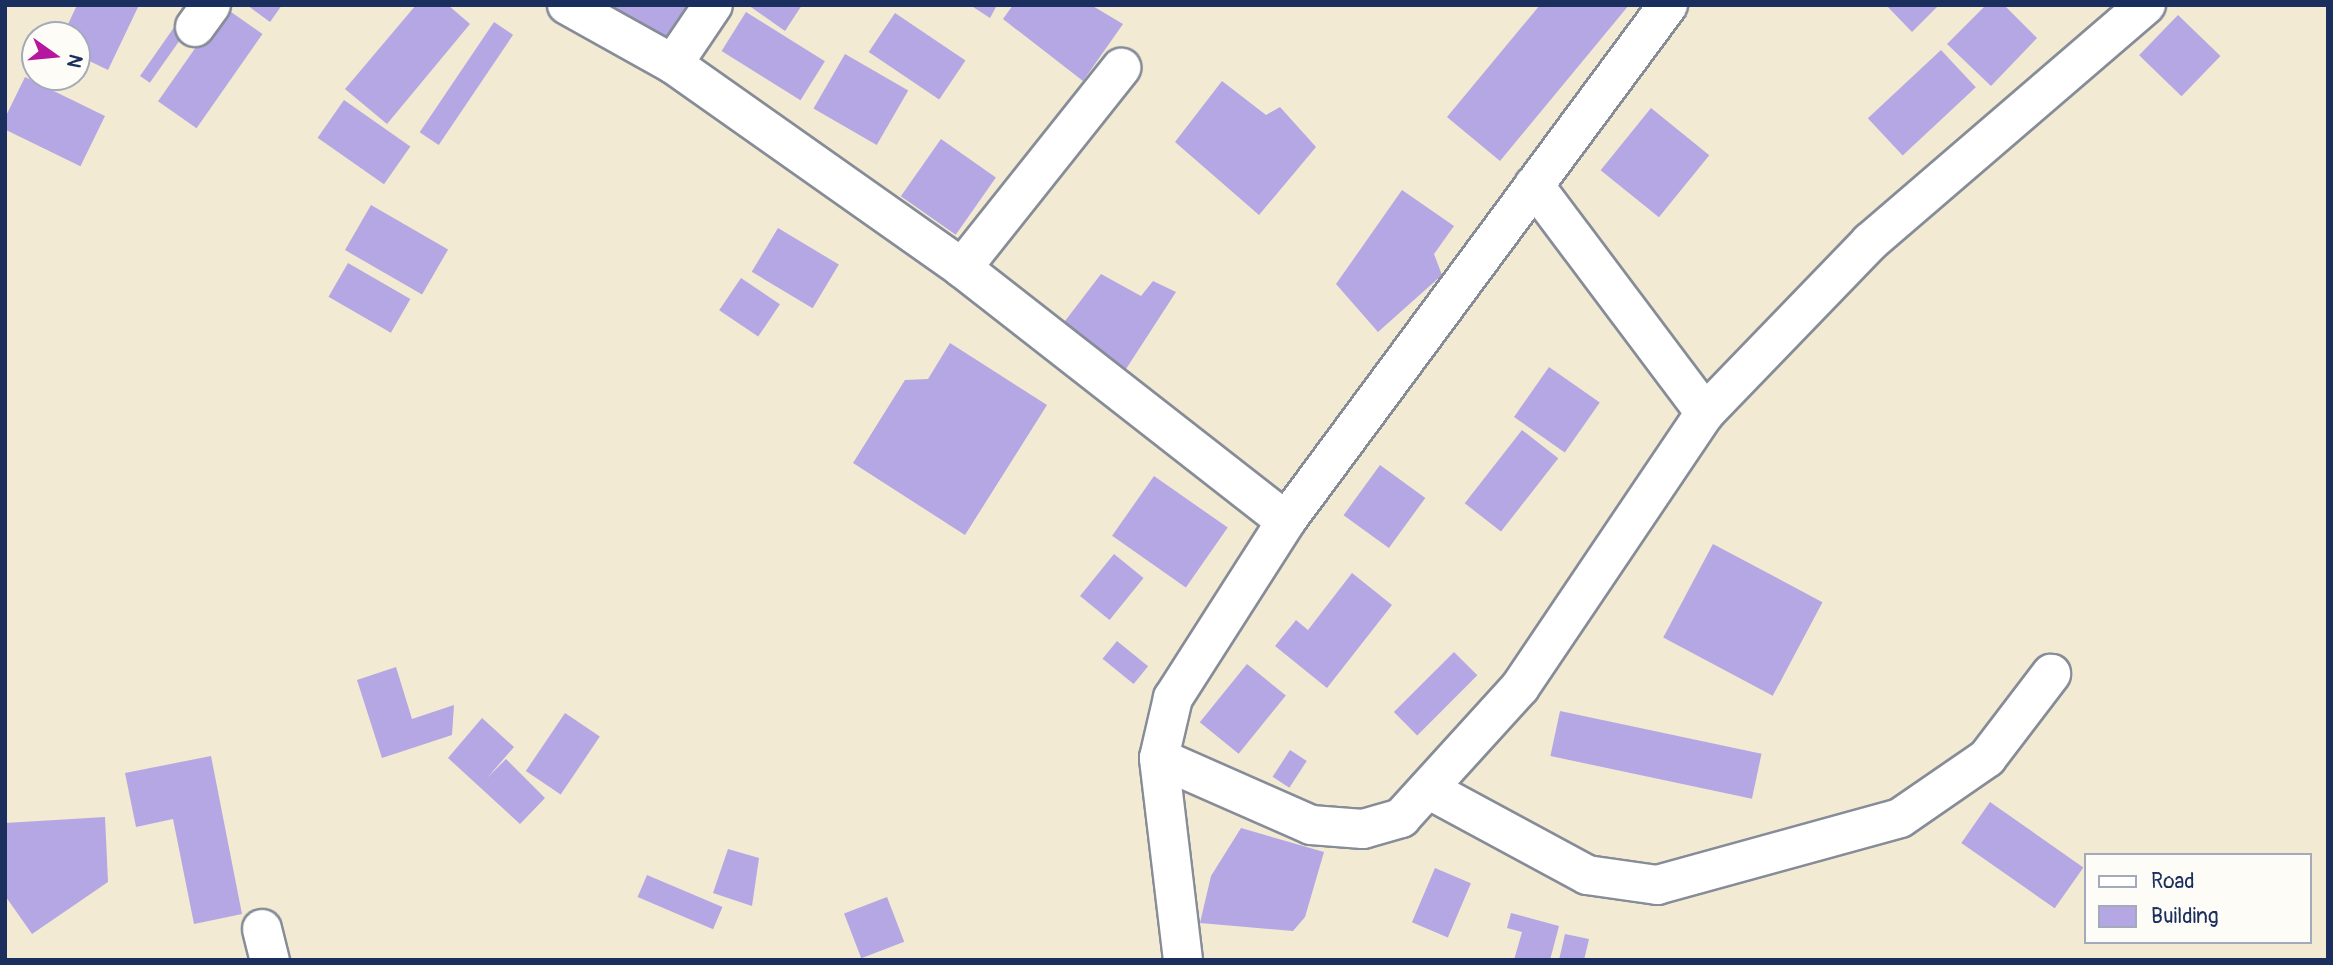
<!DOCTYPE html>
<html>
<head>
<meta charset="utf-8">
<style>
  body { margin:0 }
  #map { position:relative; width:2333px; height:965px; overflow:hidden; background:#f2ead2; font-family:Pangolin,sans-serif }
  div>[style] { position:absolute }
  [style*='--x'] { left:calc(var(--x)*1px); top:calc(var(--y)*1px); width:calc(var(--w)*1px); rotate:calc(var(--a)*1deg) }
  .building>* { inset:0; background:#b5a7e3; transform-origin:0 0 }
  .roads { filter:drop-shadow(2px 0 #868c98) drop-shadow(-2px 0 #868c98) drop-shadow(0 2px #868c98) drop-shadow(0 -2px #868c98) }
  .street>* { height:38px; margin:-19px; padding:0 19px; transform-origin:19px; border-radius:19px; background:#fff }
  span { translate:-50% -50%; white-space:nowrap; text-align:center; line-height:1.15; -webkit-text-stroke:6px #fdfcf7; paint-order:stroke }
  .frame { position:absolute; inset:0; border:7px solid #1b2f5e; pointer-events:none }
  .legend { position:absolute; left:2084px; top:853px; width:228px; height:91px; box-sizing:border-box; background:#fdfcf7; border:2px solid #a3aaba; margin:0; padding:9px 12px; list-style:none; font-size:21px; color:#1b2f5e }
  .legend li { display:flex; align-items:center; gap:14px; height:35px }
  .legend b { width:35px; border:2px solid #a3aaba }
  .north { position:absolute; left:21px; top:21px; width:70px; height:70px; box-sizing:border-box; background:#fdfcf7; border:2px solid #a3aaba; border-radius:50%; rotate:105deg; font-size:19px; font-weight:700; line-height:28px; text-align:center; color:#1b2f5e }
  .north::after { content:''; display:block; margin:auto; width:24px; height:32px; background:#b5179e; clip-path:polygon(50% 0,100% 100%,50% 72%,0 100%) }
</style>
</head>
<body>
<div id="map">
  <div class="building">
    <i style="clip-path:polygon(77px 5px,139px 5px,108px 70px,77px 55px,77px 35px,63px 35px)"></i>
    <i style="clip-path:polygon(247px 5px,282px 5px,270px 22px)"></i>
    <i style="clip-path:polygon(416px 5px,448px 5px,470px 24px,387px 124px,345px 89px)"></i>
    <i style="clip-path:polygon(602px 5px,699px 5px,676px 46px)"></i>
    <i style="clip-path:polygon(748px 5px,802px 5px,785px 31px)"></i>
    <i style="clip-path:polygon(970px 5px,997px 5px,990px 18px)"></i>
    <i style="clip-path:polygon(1013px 5px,1091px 5px,1123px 24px,1083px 81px,1003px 19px)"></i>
    <i style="clip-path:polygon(1540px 5px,1629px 5px,1500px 161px,1447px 117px)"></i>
    <i style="clip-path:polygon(1886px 5px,1939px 5px,1912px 32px)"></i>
    <i style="clip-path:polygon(1986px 5px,2004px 5px,2037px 38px,1991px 86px,1947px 44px)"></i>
    <i style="left:224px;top:7px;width:47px;height:115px;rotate:35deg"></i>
    <i style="left:746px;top:12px;width:93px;height:46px;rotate:32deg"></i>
    <i style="left:895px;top:13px;width:85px;height:47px;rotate:34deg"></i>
    <i style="left:2178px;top:15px;width:59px;height:56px;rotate:44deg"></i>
    <i style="left:494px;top:22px;width:23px;height:133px;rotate:34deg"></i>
    <i style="left:175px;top:26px;width:12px;height:61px;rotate:35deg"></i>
    <i style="left:1941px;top:50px;width:51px;height:100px;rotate:47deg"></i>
    <i style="left:845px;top:54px;width:73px;height:63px;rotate:30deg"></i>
    <i style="left:25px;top:77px;width:89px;height:56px;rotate:26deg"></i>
    <i style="clip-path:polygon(1222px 81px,1266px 115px,1280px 107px,1316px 147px,1259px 215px,1175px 142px)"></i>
    <i style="left:344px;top:100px;width:81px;height:46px;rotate:35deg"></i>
    <i style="left:1651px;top:108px;width:75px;height:80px;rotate:39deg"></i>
    <i style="left:941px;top:139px;width:67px;height:70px;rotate:35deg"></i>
    <i style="clip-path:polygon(1402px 190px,1454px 226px,1434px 254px,1442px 275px,1378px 332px,1336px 284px)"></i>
    <i style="left:371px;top:205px;width:89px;height:52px;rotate:30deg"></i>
    <i style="left:778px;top:228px;width:71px;height:51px;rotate:31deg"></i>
    <i style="left:348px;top:263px;width:72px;height:39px;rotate:30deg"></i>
    <i style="clip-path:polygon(1101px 274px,1141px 296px,1153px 281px,1176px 292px,1126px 369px,1062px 325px)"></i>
    <i style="left:741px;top:278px;width:47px;height:39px;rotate:34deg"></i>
    <i style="clip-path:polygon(950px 343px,1047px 405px,965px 535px,853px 463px,905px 380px,928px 379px)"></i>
    <i style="left:1549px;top:367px;width:62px;height:61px;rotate:35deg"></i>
    <i style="left:1522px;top:430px;width:46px;height:93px;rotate:38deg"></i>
    <i style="left:1380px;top:465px;width:56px;height:62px;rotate:36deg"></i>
    <i style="left:1154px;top:476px;width:90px;height:73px;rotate:35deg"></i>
    <i style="left:1713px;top:544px;width:124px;height:106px;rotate:28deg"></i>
    <i style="left:1114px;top:554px;width:38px;height:54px;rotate:39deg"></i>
    <i style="clip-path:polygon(1352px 573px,1392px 605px,1327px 688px,1275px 646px,1296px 620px,1308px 630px)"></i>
    <i style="left:1117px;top:641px;width:40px;height:23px;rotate:39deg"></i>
    <i style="left:1454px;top:652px;width:33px;height:85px;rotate:45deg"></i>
    <i style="left:1247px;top:664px;width:50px;height:75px;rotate:39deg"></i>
    <i style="clip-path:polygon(396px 667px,412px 719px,454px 705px,452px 735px,382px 758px,357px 680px)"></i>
    <i style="left:1560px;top:711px;width:206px;height:46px;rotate:12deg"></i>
    <i style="left:565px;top:713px;width:42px;height:70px;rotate:34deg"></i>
    <i style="clip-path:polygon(482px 718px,514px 747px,487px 778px,506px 759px,545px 798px,520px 824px,448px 758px)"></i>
    <i style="left:1290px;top:750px;width:20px;height:32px;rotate:33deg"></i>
    <i style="clip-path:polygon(211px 756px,242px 914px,194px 924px,173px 819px,136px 827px,125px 773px)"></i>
    <i style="left:1990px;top:802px;width:114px;height:50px;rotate:35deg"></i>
    <i style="clip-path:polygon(105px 817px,108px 882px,32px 934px,6px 897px,5px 823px)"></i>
    <i style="clip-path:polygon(1241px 828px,1324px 852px,1305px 917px,1293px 931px,1200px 923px,1211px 876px)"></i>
    <i style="clip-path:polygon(728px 849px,759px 858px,752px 906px,713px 893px)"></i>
    <i style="left:1435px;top:868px;width:39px;height:59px;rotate:23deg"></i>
    <i style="left:647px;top:875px;width:82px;height:24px;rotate:23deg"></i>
    <i style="left:887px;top:897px;width:48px;height:46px;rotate:69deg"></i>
    <i style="clip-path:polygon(1511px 913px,1559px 926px,1550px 960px,1514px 960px,1522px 932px,1507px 928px)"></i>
    <i style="clip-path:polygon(1565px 934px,1589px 939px,1584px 960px,1559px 960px)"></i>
  </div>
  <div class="roads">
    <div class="street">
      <i style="--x:567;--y:5;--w:121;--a:29.1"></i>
      <i style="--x:673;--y:64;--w:354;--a:35.2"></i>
      <i style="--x:962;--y:268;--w:411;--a:38"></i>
      <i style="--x:195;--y:27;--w:27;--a:-54"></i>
      <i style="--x:673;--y:64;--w:71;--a:-55.9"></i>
      <i style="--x:1534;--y:185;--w:285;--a:53.1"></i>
      <i style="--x:962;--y:268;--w:256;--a:-51.5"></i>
      <i style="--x:1159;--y:758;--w:166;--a:23.8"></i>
      <i style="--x:1311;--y:825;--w:52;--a:4.4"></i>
      <i style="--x:1363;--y:829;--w:40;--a:-16"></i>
      <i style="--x:1401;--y:818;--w:177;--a:-47.7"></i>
      <i style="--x:1520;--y:687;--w:331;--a:-56"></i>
      <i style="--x:1705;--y:413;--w:238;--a:-46"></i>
      <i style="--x:1870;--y:242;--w:364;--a:-40.7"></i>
      <i style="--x:1428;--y:789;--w:181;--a:28.4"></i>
      <i style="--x:1587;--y:875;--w:71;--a:8.1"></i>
      <i style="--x:1657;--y:885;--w:252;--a:-15.4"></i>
      <i style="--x:1900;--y:818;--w:106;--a:-34.6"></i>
      <i style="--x:1987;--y:758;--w:106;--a:-52.7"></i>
      <i style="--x:262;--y:929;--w:32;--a:76"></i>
      <i style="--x:1183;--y:960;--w:203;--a:-96.8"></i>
      <i style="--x:1159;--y:758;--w:62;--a:-76.9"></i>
      <i style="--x:1173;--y:698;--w:210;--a:-57.4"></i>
      <i style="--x:1286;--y:521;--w:642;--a:-53.49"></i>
    </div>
  </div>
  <div class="frame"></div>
  <ul class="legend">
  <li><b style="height:9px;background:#fff"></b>Road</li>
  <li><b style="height:19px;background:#b5a7e3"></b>Building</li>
  </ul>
  <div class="north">N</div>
</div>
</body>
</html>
